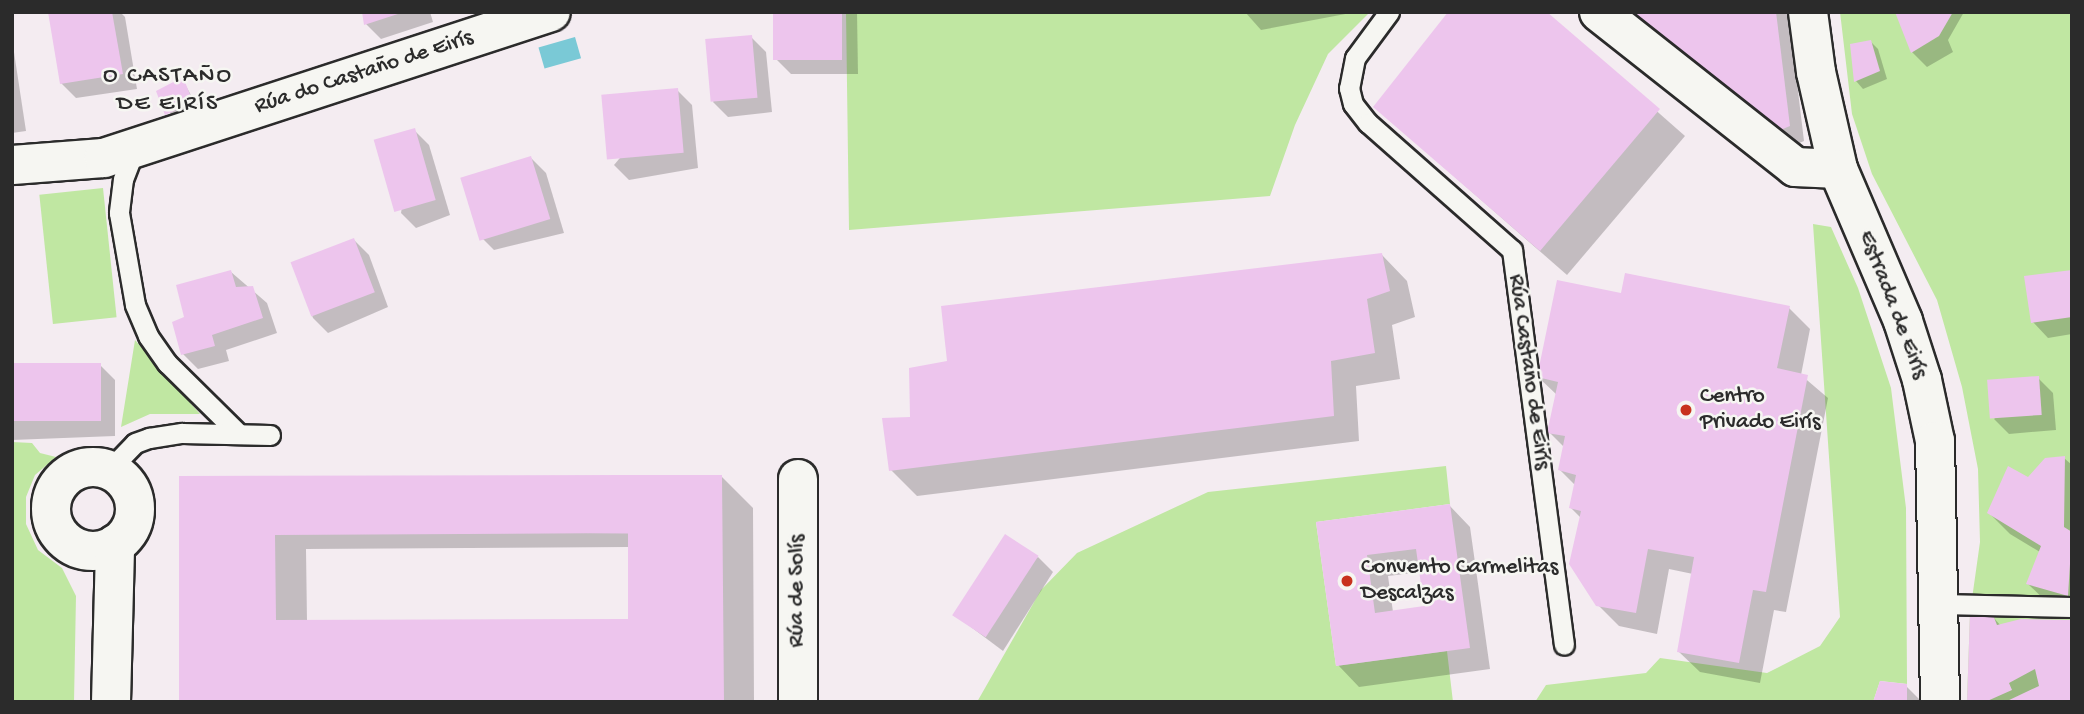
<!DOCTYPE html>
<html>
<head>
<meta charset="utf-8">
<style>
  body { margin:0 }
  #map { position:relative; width:2084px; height:714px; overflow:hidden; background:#f4ecf1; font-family:"Gochi Hand",sans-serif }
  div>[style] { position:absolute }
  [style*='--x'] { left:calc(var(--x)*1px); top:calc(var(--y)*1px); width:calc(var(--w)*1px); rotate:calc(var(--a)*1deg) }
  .green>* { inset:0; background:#c0e7a2; transform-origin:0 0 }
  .water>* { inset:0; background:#7ac9d6; transform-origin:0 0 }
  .shadow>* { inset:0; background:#0003; transform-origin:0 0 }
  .building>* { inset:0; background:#edc5ed; transform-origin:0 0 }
  .roads { filter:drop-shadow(2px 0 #2b2b2b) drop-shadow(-2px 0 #2b2b2b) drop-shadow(0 2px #2b2b2b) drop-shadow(0 -2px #2b2b2b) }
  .service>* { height:19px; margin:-9.5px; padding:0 9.5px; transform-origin:9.5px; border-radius:9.5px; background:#f6f6f2 }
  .minor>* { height:38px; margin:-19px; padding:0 19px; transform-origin:19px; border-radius:19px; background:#f6f6f2 }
  .minor>.ring { margin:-19px; padding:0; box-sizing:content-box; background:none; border:38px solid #f6f6f2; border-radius:50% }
  .tertiary>* { height:38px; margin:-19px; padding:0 19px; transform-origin:19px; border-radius:19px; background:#f6f6f2 }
  .dots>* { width:19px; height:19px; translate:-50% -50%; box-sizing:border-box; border:4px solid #f6f6f2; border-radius:50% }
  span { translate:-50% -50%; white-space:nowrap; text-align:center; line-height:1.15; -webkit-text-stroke:5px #f6f6f2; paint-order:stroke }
  .street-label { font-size:23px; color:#2b2b2b }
  .poi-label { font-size:23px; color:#2b2b2b }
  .left { translate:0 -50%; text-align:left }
  .neighbourhood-label { font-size:24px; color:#2b2b2b; letter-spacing:2px }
  .frame { position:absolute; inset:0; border:14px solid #2b2b2b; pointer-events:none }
</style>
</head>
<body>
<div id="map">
  <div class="green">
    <i style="clip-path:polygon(846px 12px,1370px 12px,1328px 54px,1295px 125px,1270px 196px,849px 230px)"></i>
    <i style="clip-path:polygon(1840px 12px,2072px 12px,2072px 702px,1967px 702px,1970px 613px,1980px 542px,1978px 469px,1962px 387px,1937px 300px,1872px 174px,1852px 114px)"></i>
    <i style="left:103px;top:188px;width:130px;height:64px;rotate:84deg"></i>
    <i style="clip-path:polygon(1813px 224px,1831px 227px,1858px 288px,1891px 388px,1906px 508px,1907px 684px,1880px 681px,1873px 702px,1535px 702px,1546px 685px,1646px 673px,1660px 658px,1767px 673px,1820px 646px,1840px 617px)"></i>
    <i style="clip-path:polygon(135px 340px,200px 414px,150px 414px,121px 427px)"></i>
    <i style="clip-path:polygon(12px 442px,32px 443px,40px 453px,56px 457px,35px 475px,26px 497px,26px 524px,38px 550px,62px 568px,76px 596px,74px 702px,12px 702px)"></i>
    <i style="clip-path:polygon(1446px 466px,1450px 504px,1316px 522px,1336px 666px,1447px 651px,1453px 702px,977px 702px,1041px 590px,1077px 553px,1208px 492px)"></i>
  </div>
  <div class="water">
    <i style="left:575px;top:37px;width:22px;height:38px;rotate:74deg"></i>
  </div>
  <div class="shadow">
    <i style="clip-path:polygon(50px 12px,120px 12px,125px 17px,137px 89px,76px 98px,61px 83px)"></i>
    <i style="clip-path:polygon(364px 12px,430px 12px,433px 22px,381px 39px,366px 24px)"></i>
    <i style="clip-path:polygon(775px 12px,857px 12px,858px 74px,791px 74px,776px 59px)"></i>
    <i style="clip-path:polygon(1245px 12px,1356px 12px,1261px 30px)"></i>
    <i style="clip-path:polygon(1544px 12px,1685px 136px,1567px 275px,1375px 107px)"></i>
    <i style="clip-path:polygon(1633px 12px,1794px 12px,1795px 24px,1790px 25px,1804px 141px,1788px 148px)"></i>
    <i style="clip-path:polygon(1897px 12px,1964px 12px,1948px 40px,1953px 52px,1927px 67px,1912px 52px)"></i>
    <i style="clip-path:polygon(751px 37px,766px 52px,772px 112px,728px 117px,713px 102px)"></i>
    <i style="clip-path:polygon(12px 39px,26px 131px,12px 133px)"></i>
    <i style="clip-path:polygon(1871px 42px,1878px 49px,1887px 79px,1863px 89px,1856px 81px,1852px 45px)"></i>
    <i style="left:182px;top:79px;width:35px;height:27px;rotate:61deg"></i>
    <i style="clip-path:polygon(677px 90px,692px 105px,698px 168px,629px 180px,614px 165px)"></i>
    <i style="clip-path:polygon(414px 130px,429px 145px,450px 215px,416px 228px,401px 213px)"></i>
    <i style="clip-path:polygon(531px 158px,546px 173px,564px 233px,494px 250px,479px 235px)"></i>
    <i style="clip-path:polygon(354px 240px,369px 255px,388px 307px,328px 333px,313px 318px,293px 264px)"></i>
    <i style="clip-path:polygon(1382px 255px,1407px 281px,1415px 317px,1392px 325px,1400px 379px,1356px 386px,1359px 441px,917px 496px,891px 470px,911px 419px,949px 363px)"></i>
    <i style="clip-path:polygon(231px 272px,267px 303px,277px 333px,226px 350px,229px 361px,198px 369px,183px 354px,186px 319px)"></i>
    <i style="clip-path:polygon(2072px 272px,2072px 334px,2048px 338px,2033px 322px)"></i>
    <i style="clip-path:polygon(1622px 295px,1789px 308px,1810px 329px,1801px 375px,1828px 398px,1786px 612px,1774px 610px,1760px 683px,1700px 672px,1678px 651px,1693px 574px,1669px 569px,1657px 634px,1619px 626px,1598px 605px,1581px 518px,1571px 508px,1575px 485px,1560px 470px,1565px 448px,1549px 432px,1557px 395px,1538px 377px)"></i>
    <i style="clip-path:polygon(100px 365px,115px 380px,115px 436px,12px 440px,12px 369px)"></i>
    <i style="clip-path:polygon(2038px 378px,2053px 393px,2056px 430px,2009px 434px,1994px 419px)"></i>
    <i style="clip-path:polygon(2064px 458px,2072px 465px,2072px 611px,2050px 605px,2028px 584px,2040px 552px,2010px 534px,1989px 513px,2028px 479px)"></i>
    <i style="clip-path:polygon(evenodd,180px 477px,722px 477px,753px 508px,754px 702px,181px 702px,180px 477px,629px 547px,630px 621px,307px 621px,306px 549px,629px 547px)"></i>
    <i style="clip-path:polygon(evenodd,1449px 505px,1470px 527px,1490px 669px,1359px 687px,1338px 665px,1318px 523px,1449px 505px,1421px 572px,1426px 607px,1393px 612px,1388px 576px,1421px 572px)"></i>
    <i style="clip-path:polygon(1038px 557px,1053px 572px,1003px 651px,955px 615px)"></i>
    <i style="clip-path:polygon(1993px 617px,2001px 626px,2072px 702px,1968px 702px)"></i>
    <i style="clip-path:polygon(1906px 686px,1922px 702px,1874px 702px)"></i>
  </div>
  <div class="building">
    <i style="clip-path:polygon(48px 12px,112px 12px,123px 74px,60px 84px)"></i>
    <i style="clip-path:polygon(362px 12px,401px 12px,401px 13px,364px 25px)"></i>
    <i style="left:773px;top:12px;width:69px;height:48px"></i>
    <i style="clip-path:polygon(1448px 12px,1547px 12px,1660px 109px,1540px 251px,1373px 107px)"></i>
    <i style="clip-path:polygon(1631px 12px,1776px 12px,1790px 126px,1771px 134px)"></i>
    <i style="clip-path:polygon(1895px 12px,1953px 12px,1939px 36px,1911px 53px)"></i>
    <i style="left:752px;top:35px;width:63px;height:47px;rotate:85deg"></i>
    <i style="clip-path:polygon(1871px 40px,1880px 71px,1854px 82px,1850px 44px)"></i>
    <i style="clip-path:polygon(183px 77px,193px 102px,165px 115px,156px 91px)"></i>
    <i style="left:678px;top:88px;width:65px;height:77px;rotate:85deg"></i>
    <i style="left:415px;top:128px;width:75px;height:43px;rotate:74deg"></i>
    <i style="left:531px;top:156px;width:66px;height:74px;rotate:73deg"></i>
    <i style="left:354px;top:238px;width:58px;height:68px;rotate:69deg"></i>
    <i style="clip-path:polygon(1382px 253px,1390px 291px,1367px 299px,1375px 353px,1331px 361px,1334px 416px,889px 471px,882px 418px,910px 417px,909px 368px,947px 361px,941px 306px)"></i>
    <i style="clip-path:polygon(231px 270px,236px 287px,253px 286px,263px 318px,212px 335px,215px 346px,181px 355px,172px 322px,184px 317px,176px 285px)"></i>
    <i style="clip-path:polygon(2072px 270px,2072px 317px,2031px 323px,2024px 276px)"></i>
    <i style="clip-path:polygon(1625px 273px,1790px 306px,1777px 368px,1808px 375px,1766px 592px,1753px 590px,1739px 663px,1677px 652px,1694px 557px,1648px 549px,1636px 613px,1596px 606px,1569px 564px,1581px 511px,1569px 508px,1576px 475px,1558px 470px,1565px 436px,1547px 433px,1558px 382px,1537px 377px,1557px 280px,1621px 293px)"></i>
    <i style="left:101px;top:363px;width:58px;height:89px;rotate:90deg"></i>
    <i style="left:2039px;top:376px;width:39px;height:52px;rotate:86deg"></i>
    <i style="clip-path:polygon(2065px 456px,2064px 527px,2072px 532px,2068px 596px,2026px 584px,2041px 546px,1987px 513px,2008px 466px,2028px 477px,2045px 458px)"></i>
    <i style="clip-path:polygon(evenodd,628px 475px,722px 475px,724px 702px,179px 702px,179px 476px,628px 475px,628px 533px,628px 619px,276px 620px,275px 535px,628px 533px)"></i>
    <i style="clip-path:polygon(evenodd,1450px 504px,1470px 648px,1336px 666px,1316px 522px,1450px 504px,1416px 549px,1424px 606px,1375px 613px,1367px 555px,1416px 549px)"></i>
    <i style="left:1005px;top:534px;width:40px;height:97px;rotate:33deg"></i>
    <i style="clip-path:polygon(1970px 613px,1993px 615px,1997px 625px,2021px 619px,2072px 620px,2072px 702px,2005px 702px,2039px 686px,2035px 669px,2009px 683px,2012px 690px,1985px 702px,1967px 702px)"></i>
    <i style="clip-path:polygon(1880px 681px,1907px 684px,1907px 702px,1873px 702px)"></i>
  </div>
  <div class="roads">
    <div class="service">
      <i style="--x:1389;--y:12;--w:57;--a:126.5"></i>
      <i style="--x:1355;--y:58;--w:31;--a:101"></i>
      <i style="--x:1349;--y:88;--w:16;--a:76"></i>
      <i style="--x:1353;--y:104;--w:24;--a:52"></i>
      <i style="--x:1368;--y:123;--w:192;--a:41.4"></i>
      <i style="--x:1512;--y:250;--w:398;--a:82.5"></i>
      <i style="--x:135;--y:148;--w:33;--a:111"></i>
      <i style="--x:123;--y:179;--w:34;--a:97"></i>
      <i style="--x:119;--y:213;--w:93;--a:80.1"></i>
      <i style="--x:135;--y:305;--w:34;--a:67"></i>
      <i style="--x:148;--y:336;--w:33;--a:55"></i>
      <i style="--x:167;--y:363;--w:100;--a:44.6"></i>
      <i style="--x:109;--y:470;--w:37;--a:-46"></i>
      <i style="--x:135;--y:443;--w:15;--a:-20"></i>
      <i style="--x:149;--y:438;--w:33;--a:-9"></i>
      <i style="--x:182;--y:433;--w:88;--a:1.3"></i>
      <i style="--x:1940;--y:604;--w:132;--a:1.3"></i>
    </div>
    <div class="minor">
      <i style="--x:1599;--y:12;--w:250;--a:38.3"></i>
      <i style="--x:1795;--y:167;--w:43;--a:2.7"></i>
      <i style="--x:12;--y:165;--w:92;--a:-4.4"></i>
      <i style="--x:104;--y:158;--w:470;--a:-18.1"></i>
      <i class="ring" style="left:51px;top:467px;width:46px;height:46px"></i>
      <i style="--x:111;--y:702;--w:158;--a:-88.5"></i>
      <i style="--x:798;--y:702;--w:223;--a:-90"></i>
    </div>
    <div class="tertiary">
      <i style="--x:1808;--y:12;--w:61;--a:82.4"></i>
      <i style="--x:1816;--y:72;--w:99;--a:77.2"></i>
      <i style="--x:1838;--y:169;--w:165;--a:66.8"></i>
      <i style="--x:1903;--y:321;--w:62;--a:72.1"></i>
      <i style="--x:1922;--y:380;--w:62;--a:78"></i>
      <i style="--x:1935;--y:441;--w:261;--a:88.9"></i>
    </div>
  </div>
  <div class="dots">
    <i style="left:1686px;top:410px;background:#c8321e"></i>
    <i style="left:1347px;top:581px;background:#c8321e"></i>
  </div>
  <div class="street-label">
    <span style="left:364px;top:73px;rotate:-18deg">Rúa do Castaño de Eirís</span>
    <span style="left:1892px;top:305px;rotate:69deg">Estrada de Eirís</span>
    <span style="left:1528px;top:372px;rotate:82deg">Rúa Castaño de Eirís</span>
    <span style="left:798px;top:591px;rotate:-90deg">Rúa de Solís</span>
  </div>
  <div class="poi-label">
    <span class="left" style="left:1700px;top:410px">Centro<br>Privado Eirís</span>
    <span class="left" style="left:1361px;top:581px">Convento Carmelitas<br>Descalzas</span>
  </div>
  <div class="neighbourhood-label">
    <span style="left:168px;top:91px">O CASTAÑO<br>DE EIRÍS</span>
  </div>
  <div class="frame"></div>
</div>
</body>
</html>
